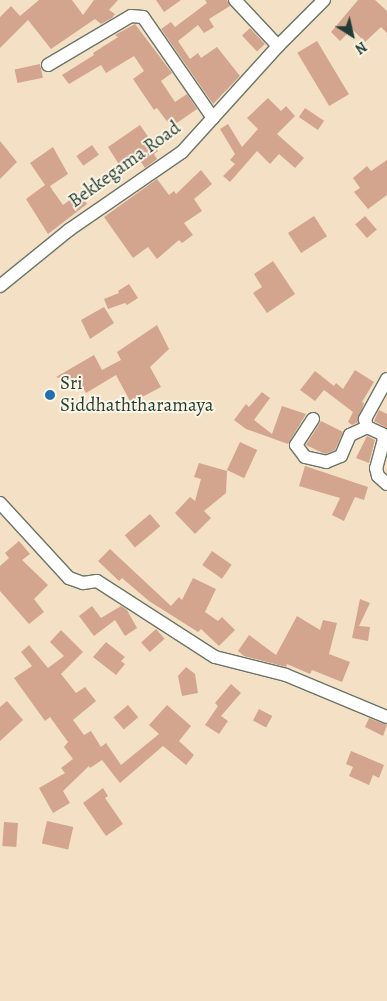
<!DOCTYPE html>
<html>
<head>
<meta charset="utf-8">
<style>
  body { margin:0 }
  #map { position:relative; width:387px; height:1001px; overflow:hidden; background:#f4e0c4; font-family:Alegreya,serif }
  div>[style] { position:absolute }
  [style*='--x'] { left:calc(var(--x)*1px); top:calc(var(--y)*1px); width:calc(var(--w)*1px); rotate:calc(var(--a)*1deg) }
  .building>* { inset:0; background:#d3a58f; transform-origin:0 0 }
  .roads { filter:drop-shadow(1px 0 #6a7666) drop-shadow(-1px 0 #6a7666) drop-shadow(0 1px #6a7666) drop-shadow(0 -1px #6a7666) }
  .minor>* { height:12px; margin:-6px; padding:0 6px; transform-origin:6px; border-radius:6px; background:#fff }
  .dots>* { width:14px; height:14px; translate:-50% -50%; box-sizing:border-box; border:2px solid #fcf5e5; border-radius:50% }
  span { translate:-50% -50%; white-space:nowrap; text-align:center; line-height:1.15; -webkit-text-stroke:4px #fcf5e5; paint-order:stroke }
  .street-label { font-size:19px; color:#1f3d34 }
  .poi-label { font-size:19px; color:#1f3d34 }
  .left { translate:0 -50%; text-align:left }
  .north { position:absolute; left:327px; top:10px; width:50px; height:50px; -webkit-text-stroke:4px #fcf5e5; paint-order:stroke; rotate:145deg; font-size:14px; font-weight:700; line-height:20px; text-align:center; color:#1f3d34 }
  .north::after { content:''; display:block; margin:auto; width:18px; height:22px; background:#1f3d34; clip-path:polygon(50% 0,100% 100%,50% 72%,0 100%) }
</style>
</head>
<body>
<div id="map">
  <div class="building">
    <i style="clip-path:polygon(39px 0,72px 0,83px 15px,94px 0,118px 0,109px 10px,115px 14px,112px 18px,101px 24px,95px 19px,51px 49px,28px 20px,0 48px,0 17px,11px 6px,20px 16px)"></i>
    <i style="clip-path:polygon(156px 0,181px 0,164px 12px)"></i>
    <i style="clip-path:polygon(205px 0,227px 0,230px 6px,209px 19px,214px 27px,204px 33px,198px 25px,178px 41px,190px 59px,198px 53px,201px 58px,217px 47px,240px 76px,213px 104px,161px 29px,171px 22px,175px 27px,207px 3px)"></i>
    <i style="clip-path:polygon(358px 0,375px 0,387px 11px,387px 33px,381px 27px,365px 42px,352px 29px,340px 41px,331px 32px)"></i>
    <i style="clip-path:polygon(135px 24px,172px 73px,161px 81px,175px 102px,187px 94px,197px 109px,171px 127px,157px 108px,154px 110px,133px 79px,144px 71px,134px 56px,106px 73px,101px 65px,69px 84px,62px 75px,94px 55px,93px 53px,118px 37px,115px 35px)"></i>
    <i style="left:250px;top:28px;width:22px;height:11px;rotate:47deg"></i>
    <i style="left:317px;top:41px;width:62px;height:23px;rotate:59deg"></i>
    <i style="left:40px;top:64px;width:14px;height:26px;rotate:78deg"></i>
    <i style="clip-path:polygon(268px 98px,281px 111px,286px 106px,295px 116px,277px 134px,304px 158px,295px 168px,279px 154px,270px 164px,257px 151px,230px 182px,223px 176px,235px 164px,230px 160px,235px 154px,220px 129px,228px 124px,242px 147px,258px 129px,247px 118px)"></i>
    <i style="left:305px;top:108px;width:23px;height:11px;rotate:34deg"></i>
    <i style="clip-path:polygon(140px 125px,158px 151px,154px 154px,157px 159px,145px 168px,139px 159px,127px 167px,124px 163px,120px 166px,108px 147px)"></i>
    <i style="clip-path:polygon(0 141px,17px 162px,0 179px)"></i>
    <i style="left:92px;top:145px;width:12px;height:19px;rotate:55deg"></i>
    <i style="clip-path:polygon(53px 147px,68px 174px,50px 186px,53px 191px,63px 205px,79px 193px,87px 204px,48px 234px,26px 199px,45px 185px,30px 163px)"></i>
    <i style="clip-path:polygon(387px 160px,387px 195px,368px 209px,354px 192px,360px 188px,353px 178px,367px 166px,371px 171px)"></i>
    <i style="clip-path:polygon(201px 170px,212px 184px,194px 199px,202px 211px,184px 223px,193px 235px,182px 243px,179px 240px,157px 259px,148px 247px,133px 258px,104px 217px,157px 179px,169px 195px,174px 191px,176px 194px)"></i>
    <i style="left:314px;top:216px;width:24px;height:31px;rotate:57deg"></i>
    <i style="left:365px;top:216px;width:18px;height:13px;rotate:49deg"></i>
    <i style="clip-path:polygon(273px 261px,295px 294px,267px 313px,253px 293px,262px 287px,254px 274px)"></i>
    <i style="clip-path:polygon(129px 284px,138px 298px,127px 305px,125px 303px,108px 309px,104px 299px,119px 293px,118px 291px)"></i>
    <i style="clip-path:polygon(104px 307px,114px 323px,90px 339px,81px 320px)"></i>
    <i style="clip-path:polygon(157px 325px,169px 349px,150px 367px,161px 387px,131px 403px,116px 375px,86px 393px,81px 384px,56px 377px,94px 355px,102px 370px,121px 360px,117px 352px)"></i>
    <i style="clip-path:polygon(355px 370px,374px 382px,362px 402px,364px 403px,358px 422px,352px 425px,348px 422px,353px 412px,324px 390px,315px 401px,300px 390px,315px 371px,334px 386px,336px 383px,343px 389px)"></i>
    <i style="clip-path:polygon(262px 392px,270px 398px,254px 420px,272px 434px,282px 406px,306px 414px,288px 444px,246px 429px,234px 420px,246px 404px,249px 407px)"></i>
    <i style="clip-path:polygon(379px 410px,387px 414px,387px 428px,374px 421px)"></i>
    <i style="clip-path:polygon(321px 421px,343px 432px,335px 450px,325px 454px,306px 445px)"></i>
    <i style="clip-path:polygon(367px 436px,375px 440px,369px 463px,356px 458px)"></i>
    <i style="left:240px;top:442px;width:19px;height:31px;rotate:25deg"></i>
    <i style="clip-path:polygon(199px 463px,227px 471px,226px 493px,204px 511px,211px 518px,195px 534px,175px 513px,190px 497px,195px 501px,201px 479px,194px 477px)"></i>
    <i style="clip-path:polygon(305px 466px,368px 487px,364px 500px,355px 497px,344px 521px,332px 515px,340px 498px,299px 486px)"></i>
    <i style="left:150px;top:514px;width:16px;height:33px;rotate:50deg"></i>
    <i style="clip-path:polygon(19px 541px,30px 554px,22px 560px,48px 585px,34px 599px,44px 612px,29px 624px,0 591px,0 566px,9px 558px,5px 553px)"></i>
    <i style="clip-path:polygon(110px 549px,171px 606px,179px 597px,182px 600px,193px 578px,216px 589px,205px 612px,218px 621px,222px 617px,235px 630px,219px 646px,201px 629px,198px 632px,149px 601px,122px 578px,119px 581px,98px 561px)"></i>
    <i style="left:212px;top:551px;width:24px;height:17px;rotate:35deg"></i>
    <i style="clip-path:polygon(360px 599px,370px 603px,359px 626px,370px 627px,368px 641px,352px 638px)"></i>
    <i style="clip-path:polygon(92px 606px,101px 618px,121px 606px,127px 610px,137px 628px,125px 636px,115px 620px,94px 636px,79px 616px)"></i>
    <i style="clip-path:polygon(297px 616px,320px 630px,323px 620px,337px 623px,329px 654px,350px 662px,342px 682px,312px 670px,310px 674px,287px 664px,286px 667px,244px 656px,238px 651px,249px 635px,276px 655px)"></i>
    <i style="left:156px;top:629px;width:13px;height:20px;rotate:48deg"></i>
    <i style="clip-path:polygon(61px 630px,83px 652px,61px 674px,76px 693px,85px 687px,96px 701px,73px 720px,84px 735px,91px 731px,101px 747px,106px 743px,121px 765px,159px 734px,149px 725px,167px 705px,191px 726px,179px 741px,194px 755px,186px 765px,163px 746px,120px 783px,102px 760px,90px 768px,89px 766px,63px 791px,70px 803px,53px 813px,39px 788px,65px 773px,61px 768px,73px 759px,64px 747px,68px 742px,50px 717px,45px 721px,14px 678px,32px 666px,21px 652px,29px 645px,48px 668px,64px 656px,50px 642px)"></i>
    <i style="clip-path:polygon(106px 642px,125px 657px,121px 661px,125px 664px,116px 675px,93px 657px)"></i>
    <i style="clip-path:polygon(186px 667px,195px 674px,198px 693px,182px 696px,178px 676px)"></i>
    <i style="clip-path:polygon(231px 684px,241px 693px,221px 716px,228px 721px,219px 734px,205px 725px,218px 706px,215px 703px)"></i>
    <i style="clip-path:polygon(7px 701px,23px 720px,0 741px,0 707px)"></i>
    <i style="left:128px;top:705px;width:16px;height:19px;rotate:50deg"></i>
    <i style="left:259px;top:709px;width:15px;height:13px;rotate:28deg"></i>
    <i style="clip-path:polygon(369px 718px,387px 725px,383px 736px,365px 727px)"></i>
    <i style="clip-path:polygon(351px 751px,384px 765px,379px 778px,373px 775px,369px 785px,349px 776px,353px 767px,346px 764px)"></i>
    <i style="clip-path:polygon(103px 788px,108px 796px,105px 798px,123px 824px,106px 836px,83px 803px)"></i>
    <i style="left:47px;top:821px;width:27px;height:23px;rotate:13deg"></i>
    <i style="left:4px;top:822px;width:14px;height:24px;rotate:4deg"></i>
  </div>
  <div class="roads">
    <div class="minor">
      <i style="--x:235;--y:0;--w:63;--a:46.9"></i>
      <i style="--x:48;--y:65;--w:96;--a:-30.6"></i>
      <i style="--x:131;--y:16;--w:12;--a:5"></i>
      <i style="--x:143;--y:17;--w:123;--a:55.3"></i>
      <i style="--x:0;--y:286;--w:89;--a:-39.1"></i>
      <i style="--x:69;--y:230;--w:137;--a:-34.6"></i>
      <i style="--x:182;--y:152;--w:143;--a:-47.8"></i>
      <i style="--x:278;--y:46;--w:65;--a:-45"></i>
      <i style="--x:387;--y:379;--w:46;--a:118.8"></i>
      <i style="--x:365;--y:419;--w:8;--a:76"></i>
      <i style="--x:367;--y:427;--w:17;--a:25"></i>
      <i style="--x:382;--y:434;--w:5;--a:68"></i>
      <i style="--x:384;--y:439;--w:30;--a:105"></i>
      <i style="--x:376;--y:468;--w:8;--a:76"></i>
      <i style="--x:378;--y:476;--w:12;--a:42"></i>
      <i style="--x:313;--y:419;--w:31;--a:123"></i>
      <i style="--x:296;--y:445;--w:15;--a:53"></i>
      <i style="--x:305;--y:457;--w:22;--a:13"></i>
      <i style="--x:326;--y:462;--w:16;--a:-22"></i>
      <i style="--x:341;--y:456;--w:23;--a:-67"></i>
      <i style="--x:350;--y:435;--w:19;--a:-25"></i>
      <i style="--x:0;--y:503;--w:102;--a:47.4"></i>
      <i style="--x:69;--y:578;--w:15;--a:20"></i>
      <i style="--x:83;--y:583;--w:14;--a:-8"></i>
      <i style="--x:97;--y:581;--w:140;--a:32.8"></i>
      <i style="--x:215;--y:657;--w:73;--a:14.2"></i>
      <i style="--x:286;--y:675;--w:109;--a:22.6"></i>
    </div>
  </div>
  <div class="dots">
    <i style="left:50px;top:395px;background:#1f6fb2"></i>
  </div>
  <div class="street-label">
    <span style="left:125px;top:165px;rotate:-36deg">Bekkegama Road</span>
  </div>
  <div class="poi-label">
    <span class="left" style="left:60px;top:395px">Sri<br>Siddhaththaramaya</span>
  </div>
  <div class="north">N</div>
</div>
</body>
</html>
